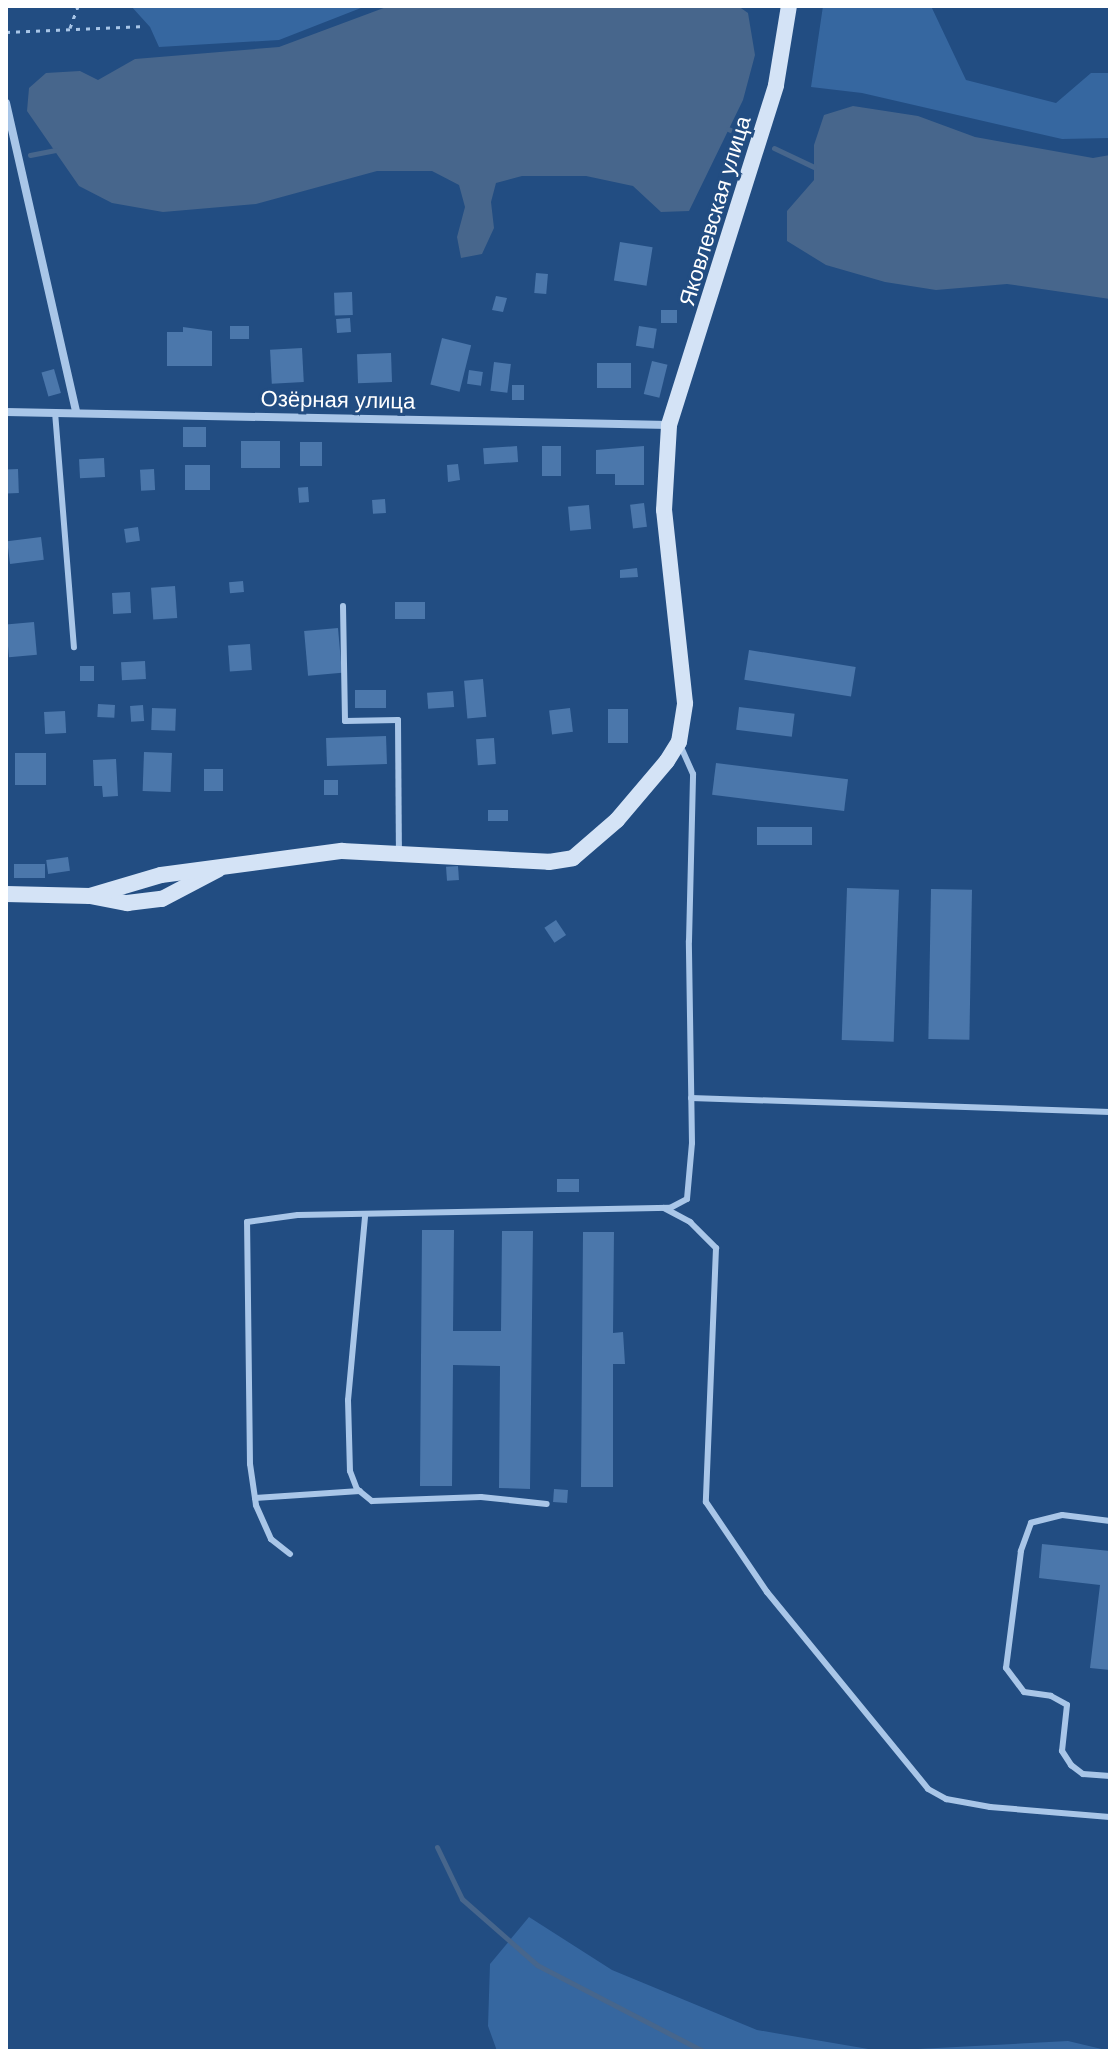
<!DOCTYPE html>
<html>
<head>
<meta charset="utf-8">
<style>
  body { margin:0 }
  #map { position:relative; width:1116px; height:2057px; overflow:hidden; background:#224d82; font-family:Helvetica,sans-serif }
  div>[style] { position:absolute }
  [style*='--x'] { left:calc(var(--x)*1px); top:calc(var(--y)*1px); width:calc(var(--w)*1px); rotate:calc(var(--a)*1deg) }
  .green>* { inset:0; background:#3667a0 }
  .water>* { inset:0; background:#47668c }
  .stream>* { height:5px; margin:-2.5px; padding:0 2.5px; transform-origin:2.5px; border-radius:2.5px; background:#47668c }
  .building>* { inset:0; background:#4b77ab; transform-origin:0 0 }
  .path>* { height:3px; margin-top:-1.5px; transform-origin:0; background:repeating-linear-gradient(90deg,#a9c6e8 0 4px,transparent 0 10px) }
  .lane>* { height:6px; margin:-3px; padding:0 3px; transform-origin:3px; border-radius:3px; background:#a9c6e8 }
  .street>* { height:8px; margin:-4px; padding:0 4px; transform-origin:4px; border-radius:4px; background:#a9c6e8 }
  .secondary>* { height:16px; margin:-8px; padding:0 8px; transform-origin:8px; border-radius:8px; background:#d4e3f6 }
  span { translate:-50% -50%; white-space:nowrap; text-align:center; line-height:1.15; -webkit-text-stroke:6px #224d82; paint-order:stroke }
  .street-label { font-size:22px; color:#fff }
  .frame { position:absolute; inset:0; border:8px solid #fff; pointer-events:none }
</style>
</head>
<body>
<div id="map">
  <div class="green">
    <i style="clip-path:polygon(131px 6px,366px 6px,279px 40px,159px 47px,150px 27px)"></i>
    <i style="clip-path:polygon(823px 6px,931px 6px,966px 80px,1056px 103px,1091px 73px,1110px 73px,1110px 138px,1062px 139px,862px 93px,811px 87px)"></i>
    <i style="clip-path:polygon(529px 1917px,612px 1970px,757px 2030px,880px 2051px,1068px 2041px,1110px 2051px,497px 2051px,488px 2026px,490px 1964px)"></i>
  </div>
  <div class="water">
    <i style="clip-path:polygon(389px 6px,738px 6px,748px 13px,755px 55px,743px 100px,689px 211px,661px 212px,633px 186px,586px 176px,522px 176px,496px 183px,491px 202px,494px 228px,482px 254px,461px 258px,457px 237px,465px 207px,459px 185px,432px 171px,377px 171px,256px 204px,163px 212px,112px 203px,79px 186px,27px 111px,29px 88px,46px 73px,80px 71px,98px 80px,135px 59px,279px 47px)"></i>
    <i style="clip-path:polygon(853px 106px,918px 116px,975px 137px,1093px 158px,1110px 155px,1110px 299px,1007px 284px,936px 290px,885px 282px,826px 265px,787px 241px,787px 211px,814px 180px,814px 145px,824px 115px)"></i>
  </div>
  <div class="stream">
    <i style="--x:728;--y:129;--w:13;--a:23"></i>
    <i style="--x:774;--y:148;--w:44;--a:25.4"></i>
    <i style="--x:30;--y:155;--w:26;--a:-11"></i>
    <i style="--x:437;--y:1847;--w:58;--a:64.3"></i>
    <i style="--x:462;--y:1899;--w:100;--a:41.3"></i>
    <i style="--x:537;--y:1965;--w:187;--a:27.4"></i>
  </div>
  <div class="building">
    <i style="left:620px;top:242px;width:33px;height:39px;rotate:9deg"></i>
    <i style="left:536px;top:273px;width:12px;height:20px;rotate:5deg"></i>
    <i style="left:352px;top:292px;width:23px;height:18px;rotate:88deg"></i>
    <i style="clip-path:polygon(496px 296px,507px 298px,503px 312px,492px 310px)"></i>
    <i style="left:661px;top:310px;width:16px;height:13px"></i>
    <i style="left:350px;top:318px;width:14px;height:14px;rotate:86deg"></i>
    <i style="left:249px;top:326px;width:13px;height:19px;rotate:90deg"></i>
    <i style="left:639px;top:326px;width:18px;height:20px;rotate:9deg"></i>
    <i style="clip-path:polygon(183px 327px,212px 331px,212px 366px,167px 366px,167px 332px,183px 332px)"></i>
    <i style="left:442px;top:338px;width:30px;height:48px;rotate:14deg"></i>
    <i style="left:302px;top:348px;width:34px;height:32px;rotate:87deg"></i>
    <i style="left:391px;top:353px;width:29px;height:34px;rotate:88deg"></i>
    <i style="left:652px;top:361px;width:16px;height:34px;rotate:14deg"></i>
    <i style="left:494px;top:362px;width:17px;height:29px;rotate:7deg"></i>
    <i style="left:597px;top:363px;width:34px;height:25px"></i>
    <i style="left:54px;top:369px;width:25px;height:13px;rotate:74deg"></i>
    <i style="left:469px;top:370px;width:14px;height:14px;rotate:8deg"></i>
    <i style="left:512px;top:385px;width:12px;height:15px"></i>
    <i style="left:206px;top:427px;width:20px;height:23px;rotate:90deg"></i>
    <i style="left:241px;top:441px;width:39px;height:27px"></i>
    <i style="left:300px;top:442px;width:22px;height:24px"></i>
    <i style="left:517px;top:446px;width:16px;height:34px;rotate:86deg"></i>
    <i style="left:542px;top:446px;width:19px;height:30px"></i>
    <i style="clip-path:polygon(644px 446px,644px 485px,615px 485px,615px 474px,596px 474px,596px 450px)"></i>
    <i style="left:104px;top:458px;width:19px;height:25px;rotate:87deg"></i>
    <i style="clip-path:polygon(458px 464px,460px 480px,448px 482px,447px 465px)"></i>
    <i style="left:185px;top:465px;width:25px;height:25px"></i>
    <i style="left:18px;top:469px;width:24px;height:12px;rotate:88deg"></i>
    <i style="left:154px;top:469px;width:21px;height:14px;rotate:87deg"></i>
    <i style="left:308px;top:487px;width:15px;height:10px;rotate:86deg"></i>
    <i style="left:385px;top:499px;width:14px;height:13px;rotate:86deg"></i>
    <i style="left:644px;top:503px;width:24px;height:14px;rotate:83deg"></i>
    <i style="left:589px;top:505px;width:24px;height:21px;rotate:85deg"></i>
    <i style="left:138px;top:527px;width:14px;height:14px;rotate:82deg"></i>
    <i style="left:41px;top:537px;width:23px;height:34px;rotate:83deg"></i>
    <i style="clip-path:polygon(637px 568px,638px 577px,620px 578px,620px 570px)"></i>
    <i style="left:243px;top:581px;width:11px;height:14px;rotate:85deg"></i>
    <i style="left:175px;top:586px;width:32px;height:24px;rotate:86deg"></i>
    <i style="left:130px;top:592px;width:21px;height:18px;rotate:87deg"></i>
    <i style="left:425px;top:602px;width:17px;height:30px;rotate:90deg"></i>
    <i style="left:34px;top:622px;width:33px;height:28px;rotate:85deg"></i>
    <i style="left:338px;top:628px;width:45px;height:34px;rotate:85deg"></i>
    <i style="left:250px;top:644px;width:26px;height:22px;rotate:86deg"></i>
    <i style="left:749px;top:650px;width:108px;height:30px;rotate:9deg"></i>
    <i style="left:145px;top:661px;width:18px;height:24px;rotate:87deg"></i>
    <i style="left:80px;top:666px;width:14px;height:15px"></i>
    <i style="left:483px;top:679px;width:38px;height:19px;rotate:85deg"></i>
    <i style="left:355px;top:690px;width:31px;height:18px"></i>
    <i style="left:453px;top:691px;width:16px;height:26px;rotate:86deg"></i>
    <i style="left:98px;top:704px;width:17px;height:13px;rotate:3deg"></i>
    <i style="left:143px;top:705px;width:16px;height:13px;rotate:86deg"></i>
    <i style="left:739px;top:707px;width:56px;height:23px;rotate:7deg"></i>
    <i style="left:152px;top:708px;width:24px;height:22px;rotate:2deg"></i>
    <i style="left:570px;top:708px;width:24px;height:21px;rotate:83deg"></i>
    <i style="left:608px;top:709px;width:20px;height:34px"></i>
    <i style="left:65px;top:711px;width:22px;height:21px;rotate:87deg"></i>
    <i style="left:386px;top:736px;width:28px;height:60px;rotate:88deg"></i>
    <i style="left:494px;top:738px;width:26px;height:18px;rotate:86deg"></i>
    <i style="left:144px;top:752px;width:28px;height:39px;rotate:2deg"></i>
    <i style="left:15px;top:753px;width:31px;height:32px"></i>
    <i style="clip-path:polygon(116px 759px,118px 796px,103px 797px,102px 786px,94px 786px,93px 760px)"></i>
    <i style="left:716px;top:763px;width:133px;height:32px;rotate:7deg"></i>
    <i style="left:204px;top:769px;width:19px;height:22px"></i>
    <i style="left:324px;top:780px;width:14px;height:15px"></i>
    <i style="left:488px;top:810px;width:20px;height:11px"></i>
    <i style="left:812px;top:827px;width:18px;height:55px;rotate:90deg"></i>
    <i style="left:68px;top:857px;width:14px;height:22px;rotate:82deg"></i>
    <i style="left:14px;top:864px;width:31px;height:14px"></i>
    <i style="left:458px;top:866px;width:14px;height:12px;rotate:86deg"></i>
    <i style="left:847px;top:888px;width:52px;height:152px;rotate:2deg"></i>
    <i style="left:931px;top:889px;width:41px;height:150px;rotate:1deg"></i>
    <i style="left:556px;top:920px;width:18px;height:14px;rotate:56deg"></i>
    <i style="left:557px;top:1179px;width:22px;height:13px"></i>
    <i style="clip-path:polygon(422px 1230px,454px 1230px,453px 1331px,501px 1331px,502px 1231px,533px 1231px,530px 1489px,499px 1488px,500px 1366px,453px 1365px,452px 1486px,420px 1486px)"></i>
    <i style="clip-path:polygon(583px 1232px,614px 1232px,613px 1333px,623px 1332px,625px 1364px,613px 1364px,613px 1487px,581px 1487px)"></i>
    <i style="left:554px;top:1489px;width:14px;height:13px;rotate:4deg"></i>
    <i style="clip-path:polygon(1042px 1544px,1110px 1551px,1110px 1670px,1090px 1668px,1100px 1585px,1039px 1578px)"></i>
  </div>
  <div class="path">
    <i style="--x:70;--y:28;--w:23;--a:-70"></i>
    <i style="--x:6;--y:32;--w:140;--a:-2.5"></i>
  </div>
  <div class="lane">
    <i style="--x:55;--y:412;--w:236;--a:85.4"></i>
    <i style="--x:343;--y:606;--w:115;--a:89"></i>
    <i style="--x:345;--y:721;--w:53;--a:-1.1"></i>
    <i style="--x:398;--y:720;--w:130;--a:89.6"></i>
    <i style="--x:691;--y:1098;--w:419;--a:1.9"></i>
    <i style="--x:664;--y:1208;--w:30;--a:28"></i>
    <i style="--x:690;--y:1222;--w:37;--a:45"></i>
    <i style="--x:716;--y:1248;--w:254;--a:92.3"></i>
    <i style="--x:706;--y:1502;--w:109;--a:55.9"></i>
    <i style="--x:767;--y:1592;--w:254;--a:50.7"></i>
    <i style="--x:928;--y:1789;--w:21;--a:29"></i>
    <i style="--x:946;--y:1799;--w:45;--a:10.3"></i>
    <i style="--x:990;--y:1807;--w:120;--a:4.8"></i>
    <i style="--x:365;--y:1217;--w:184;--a:95.3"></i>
    <i style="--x:348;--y:1400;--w:71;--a:88.4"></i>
    <i style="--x:350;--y:1471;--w:19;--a:69"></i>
    <i style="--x:357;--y:1489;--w:19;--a:39"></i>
    <i style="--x:372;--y:1501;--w:109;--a:-2.1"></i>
    <i style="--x:481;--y:1497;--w:66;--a:6.1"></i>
    <i style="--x:255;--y:1498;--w:105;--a:-3.8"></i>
    <i style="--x:1110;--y:1521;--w:48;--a:-172.9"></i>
    <i style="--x:1062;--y:1515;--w:32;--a:166"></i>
    <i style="--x:1031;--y:1523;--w:30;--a:110"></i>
    <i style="--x:1021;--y:1551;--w:118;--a:97.3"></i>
    <i style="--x:1006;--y:1668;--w:30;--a:53"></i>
    <i style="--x:1024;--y:1692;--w:27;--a:8"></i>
    <i style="--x:1051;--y:1696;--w:18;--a:29"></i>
    <i style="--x:1067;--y:1705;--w:46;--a:96.2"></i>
    <i style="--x:1062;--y:1751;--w:17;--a:57"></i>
    <i style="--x:1071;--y:1765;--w:15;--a:37"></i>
    <i style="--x:1083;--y:1774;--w:27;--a:4"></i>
    <i style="--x:290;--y:1554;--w:24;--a:-142"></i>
    <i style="--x:271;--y:1539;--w:37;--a:-114"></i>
    <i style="--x:256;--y:1505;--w:41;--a:-98.3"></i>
    <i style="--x:250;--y:1464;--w:242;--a:-90.7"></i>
    <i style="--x:247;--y:1222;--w:51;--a:-7.8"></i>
    <i style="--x:298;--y:1215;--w:372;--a:-1.1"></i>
    <i style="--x:670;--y:1208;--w:19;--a:-28"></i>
    <i style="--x:687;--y:1199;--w:56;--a:-84.9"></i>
    <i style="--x:692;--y:1143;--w:202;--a:-90.9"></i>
    <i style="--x:689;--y:941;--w:167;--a:-88.6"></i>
    <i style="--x:693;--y:774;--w:32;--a:-114"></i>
  </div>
  <div class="street">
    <i style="--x:6;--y:103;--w:317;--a:77.2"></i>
    <i style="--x:6;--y:412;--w:663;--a:1.12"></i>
  </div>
  <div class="secondary">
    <i style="--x:6;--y:894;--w:84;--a:1.4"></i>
    <i style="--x:90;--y:896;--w:38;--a:11"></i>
    <i style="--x:127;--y:903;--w:35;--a:-7"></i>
    <i style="--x:162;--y:899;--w:64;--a:-27.8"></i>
    <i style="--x:90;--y:896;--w:74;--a:-16.5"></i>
    <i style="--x:161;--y:875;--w:183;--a:-7.6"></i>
    <i style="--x:342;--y:851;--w:207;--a:3"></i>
    <i style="--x:549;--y:862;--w:24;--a:-9"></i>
    <i style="--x:573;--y:858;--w:58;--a:-40.8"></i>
    <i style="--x:617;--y:820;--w:77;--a:-49.7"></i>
    <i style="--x:667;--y:761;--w:22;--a:-58"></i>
    <i style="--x:679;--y:742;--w:39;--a:-81"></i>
    <i style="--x:685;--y:703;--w:194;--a:-96.2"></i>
    <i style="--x:664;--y:510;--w:85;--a:-86.6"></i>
    <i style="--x:669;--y:425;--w:356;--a:-72.5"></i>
    <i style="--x:776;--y:85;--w:80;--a:-80.7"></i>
  </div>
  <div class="street-label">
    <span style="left:715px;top:211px;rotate:-73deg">Яковлевская улица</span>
    <span style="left:338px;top:400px;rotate:1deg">Озёрная улица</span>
  </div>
  <div class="frame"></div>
</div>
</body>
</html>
